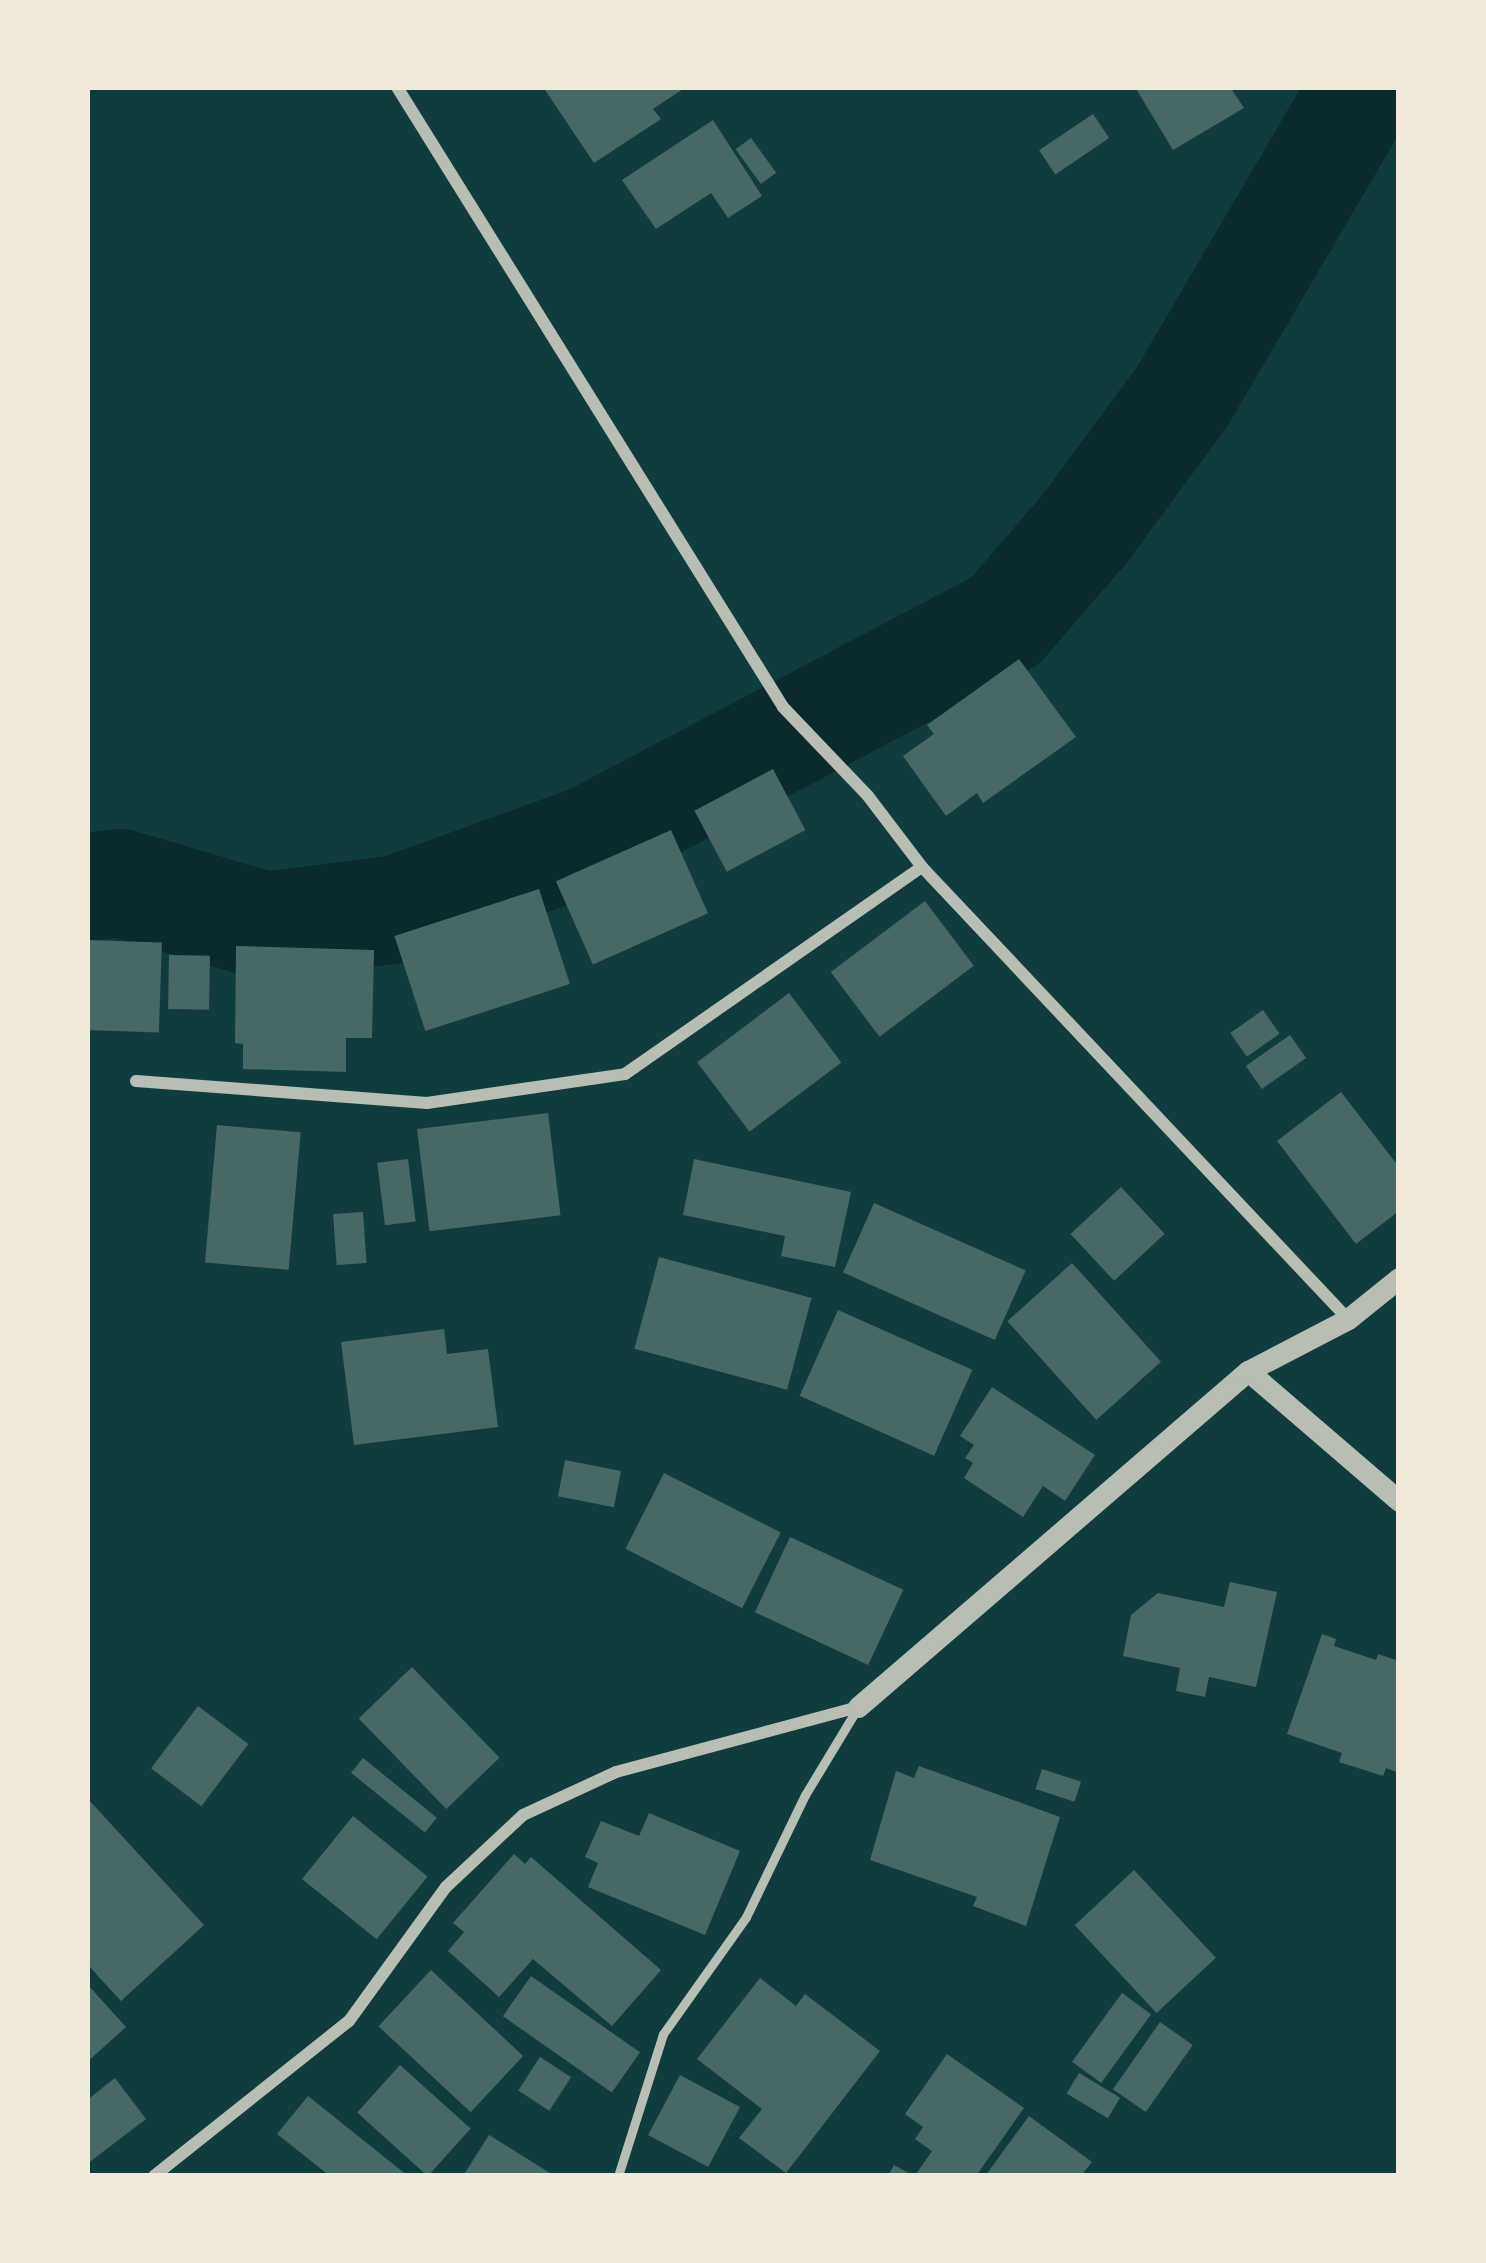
<!DOCTYPE html>
<html>
<head>
<meta charset="utf-8">
<style>
  body { margin:0 }
  #map { position:relative; width:1486px; height:2263px; overflow:hidden; background:#0f3d3e; font-family:Mulish,sans-serif }
  div>[style] { position:absolute }
  [style*='--x'] { left:calc(var(--x)*1px); top:calc(var(--y)*1px); width:calc(var(--w)*1px); rotate:calc(var(--a)*1deg) }
  .river>* { height:108px; margin:-54px; padding:0 54px; transform-origin:54px; border-radius:54px; background:#0a2a2b }
  .building>* { inset:0; background:#486865; transform-origin:0 0 }
  .service>* { height:9px; margin:-4.5px; padding:0 4.5px; transform-origin:4.5px; border-radius:4.5px; background:#b8beb3 }
  .minor>* { height:12px; margin:-6px; padding:0 6px; transform-origin:6px; border-radius:6px; background:#b8beb3 }
  .tertiary>* { height:21px; margin:-10.5px; padding:0 10.5px; transform-origin:10.5px; border-radius:10.5px; background:#b8beb3 }
  span { translate:-50% -50%; white-space:nowrap; text-align:center; line-height:1.15; -webkit-text-stroke:12px #f1e9da; paint-order:stroke }
  .frame { position:absolute; inset:0; border:90px solid #f1e9da; pointer-events:none }
</style>
</head>
<body>
<div id="map">
  <div class="river">
    <i style="--x:87;--y:887;--w:33;--a:-7"></i>
    <i style="--x:120;--y:883;--w:152;--a:16.4"></i>
    <i style="--x:266;--y:926;--w:133;--a:-7.3"></i>
    <i style="--x:398;--y:909;--w:205;--a:-19.9"></i>
    <i style="--x:591;--y:839;--w:468;--a:-27.8"></i>
    <i style="--x:1005;--y:621;--w:124;--a:-49.2"></i>
    <i style="--x:1086;--y:527;--w:162;--a:-53.6"></i>
    <i style="--x:1182;--y:397;--w:359;--a:-59.6"></i>
  </div>
  <div class="building">
    <i style="clip-path:polygon(543px 87px,686px 87px,653px 109px,661px 119px,594px 163px)"></i>
    <i style="clip-path:polygon(1135px 87px,1230px 87px,1244px 108px,1173px 150px)"></i>
    <i style="left:1093px;top:114px;width:29px;height:65px;rotate:56deg"></i>
    <i style="clip-path:polygon(713px 120px,762px 196px,728px 218px,711px 193px,656px 229px,622px 180px)"></i>
    <i style="left:751px;top:138px;width:43px;height:19px;rotate:54deg"></i>
    <i style="clip-path:polygon(1019px 659px,1076px 737px,983px 803px,977px 793px,946px 816px,903px 756px,934px 734px,927px 725px)"></i>
    <i style="left:773px;top:769px;width:69px;height:89px;rotate:62deg"></i>
    <i style="left:671px;top:830px;width:91px;height:126px;rotate:66deg"></i>
    <i style="left:539px;top:889px;width:100px;height:152px;rotate:72deg"></i>
    <i style="left:925px;top:901px;width:81px;height:118px;rotate:53deg"></i>
    <i style="left:87px;top:940px;width:75px;height:90px;rotate:2deg"></i>
    <i style="clip-path:polygon(236px 946px,374px 950px,372px 1038px,346px 1038px,346px 1072px,243px 1069px,243px 1044px,235px 1043px)"></i>
    <i style="left:169px;top:955px;width:41px;height:54px;rotate:1deg"></i>
    <i style="left:789px;top:993px;width:87px;height:115px;rotate:53deg"></i>
    <i style="left:1263px;top:1010px;width:29px;height:40px;rotate:55deg"></i>
    <i style="left:1290px;top:1035px;width:28px;height:54px;rotate:55deg"></i>
    <i style="clip-path:polygon(1341px 1092px,1399px 1167px,1399px 1211px,1356px 1244px,1277px 1141px)"></i>
    <i style="left:548px;top:1113px;width:103px;height:132px;rotate:83deg"></i>
    <i style="left:217px;top:1125px;width:84px;height:138px;rotate:5deg"></i>
    <i style="left:408px;top:1159px;width:63px;height:31px;rotate:83deg"></i>
    <i style="clip-path:polygon(694px 1159px,851px 1192px,835px 1267px,781px 1256px,785px 1236px,683px 1215px)"></i>
    <i style="left:1121px;top:1187px;width:64px;height:69px;rotate:47deg"></i>
    <i style="left:874px;top:1203px;width:166px;height:76px;rotate:24deg"></i>
    <i style="left:363px;top:1212px;width:51px;height:30px;rotate:86deg"></i>
    <i style="left:659px;top:1257px;width:158px;height:95px;rotate:15deg"></i>
    <i style="left:1072px;top:1263px;width:133px;height:87px;rotate:48deg"></i>
    <i style="left:838px;top:1310px;width:147px;height:94px;rotate:24deg"></i>
    <i style="clip-path:polygon(444px 1329px,447px 1354px,488px 1349px,498px 1427px,354px 1445px,341px 1342px)"></i>
    <i style="clip-path:polygon(992px 1387px,1095px 1455px,1065px 1501px,1043px 1486px,1023px 1517px,964px 1478px,973px 1463px,965px 1458px,974px 1445px,960px 1436px)"></i>
    <i style="left:565px;top:1460px;width:57px;height:37px;rotate:11deg"></i>
    <i style="left:664px;top:1473px;width:131px;height:85px;rotate:27deg"></i>
    <i style="left:790px;top:1537px;width:125px;height:83px;rotate:25deg"></i>
    <i style="clip-path:polygon(1230px 1582px,1277px 1592px,1256px 1687px,1209px 1677px,1205px 1697px,1176px 1691px,1180px 1668px,1123px 1656px,1131px 1615px,1158px 1593px,1224px 1607px)"></i>
    <i style="clip-path:polygon(1322px 1634px,1336px 1639px,1334px 1646px,1376px 1660px,1378px 1654px,1399px 1661px,1399px 1773px,1386px 1768px,1383px 1776px,1339px 1762px,1342px 1753px,1287px 1734px)"></i>
    <i style="left:412px;top:1667px;width:126px;height:74px;rotate:46deg"></i>
    <i style="left:198px;top:1706px;width:63px;height:78px;rotate:37deg"></i>
    <i style="left:363px;top:1758px;width:95px;height:19px;rotate:39deg"></i>
    <i style="clip-path:polygon(919px 1766px,1060px 1817px,1026px 1926px,973px 1906px,977px 1897px,870px 1860px,896px 1771px,914px 1778px)"></i>
    <i style="left:1042px;top:1769px;width:41px;height:21px;rotate:18deg"></i>
    <i style="clip-path:polygon(87px 1798px,204px 1925px,121px 2001px,87px 1964px)"></i>
    <i style="clip-path:polygon(649px 1813px,740px 1851px,705px 1935px,588px 1887px,598px 1863px,585px 1857px,601px 1821px,639px 1836px)"></i>
    <i style="left:353px;top:1816px;width:96px;height:81px;rotate:39deg"></i>
    <i style="clip-path:polygon(514px 1854px,525px 1864px,531px 1857px,661px 1970px,612px 2026px,533px 1959px,499px 1997px,448px 1951px,464px 1932px,453px 1923px)"></i>
    <i style="left:1134px;top:1870px;width:120px;height:81px;rotate:47deg"></i>
    <i style="left:431px;top:1970px;width:126px;height:77px;rotate:43deg"></i>
    <i style="left:531px;top:1976px;width:133px;height:49px;rotate:35deg"></i>
    <i style="clip-path:polygon(760px 1978px,796px 2006px,805px 1994px,880px 2051px,786px 2173px,739px 2138px,762px 2109px,697px 2059px)"></i>
    <i style="clip-path:polygon(87px 1984px,126px 2027px,87px 2062px)"></i>
    <i style="left:1122px;top:1993px;width:36px;height:85px;rotate:36deg"></i>
    <i style="left:1160px;top:2022px;width:40px;height:82px;rotate:35deg"></i>
    <i style="clip-path:polygon(947px 2054px,1024px 2108px,976px 2176px,916px 2174px,932px 2151px,915px 2139px,923px 2127px,905px 2114px)"></i>
    <i style="left:540px;top:2057px;width:37px;height:40px;rotate:33deg"></i>
    <i style="left:400px;top:2065px;width:95px;height:64px;rotate:42deg"></i>
    <i style="left:1079px;top:2073px;width:48px;height:24px;rotate:31deg"></i>
    <i style="left:680px;top:2075px;width:68px;height:68px;rotate:28deg"></i>
    <i style="clip-path:polygon(115px 2078px,146px 2119px,87px 2164px,87px 2100px)"></i>
    <i style="clip-path:polygon(308px 2096px,408px 2176px,330px 2176px,277px 2134px)"></i>
    <i style="clip-path:polygon(1029px 2116px,1092px 2162px,1081px 2176px,985px 2176px)"></i>
    <i style="clip-path:polygon(489px 2135px,550px 2173px,548px 2176px,463px 2176px)"></i>
    <i style="clip-path:polygon(894px 2165px,914px 2176px,888px 2176px)"></i>
  </div>
  <div class="service">
    <i style="--x:618;--y:2176;--w:149;--a:-72.4"></i>
    <i style="--x:663;--y:2034;--w:143;--a:-54.6"></i>
    <i style="--x:746;--y:1917;--w:136;--a:-64.2"></i>
    <i style="--x:805;--y:1795;--w:103;--a:-58.9"></i>
  </div>
  <div class="minor">
    <i style="--x:397;--y:87;--w:730;--a:58.09"></i>
    <i style="--x:783;--y:707;--w:123;--a:46.3"></i>
    <i style="--x:868;--y:796;--w:89;--a:52.7"></i>
    <i style="--x:922;--y:867;--w:621;--a:46.7"></i>
    <i style="--x:136;--y:1081;--w:292;--a:4.3"></i>
    <i style="--x:427;--y:1103;--w:200;--a:-8.3"></i>
    <i style="--x:625;--y:1074;--w:362;--a:-34.9"></i>
    <i style="--x:154;--y:2176;--w:249;--a:-38.5"></i>
    <i style="--x:349;--y:2021;--w:165;--a:-54.1"></i>
    <i style="--x:446;--y:1887;--w:105;--a:-43.1"></i>
    <i style="--x:523;--y:1815;--w:102;--a:-24.8"></i>
    <i style="--x:616;--y:1772;--w:251;--a:-15"></i>
  </div>
  <div class="tertiary">
    <i style="--x:1248;--y:1371;--w:199;--a:40.7"></i>
    <i style="--x:858;--y:1707;--w:515;--a:-40.75"></i>
    <i style="--x:1248;--y:1371;--w:113;--a:-27.5"></i>
    <i style="--x:1348;--y:1319;--w:65;--a:-38.8"></i>
  </div>
  <div class="frame"></div>
</div>
</body>
</html>
